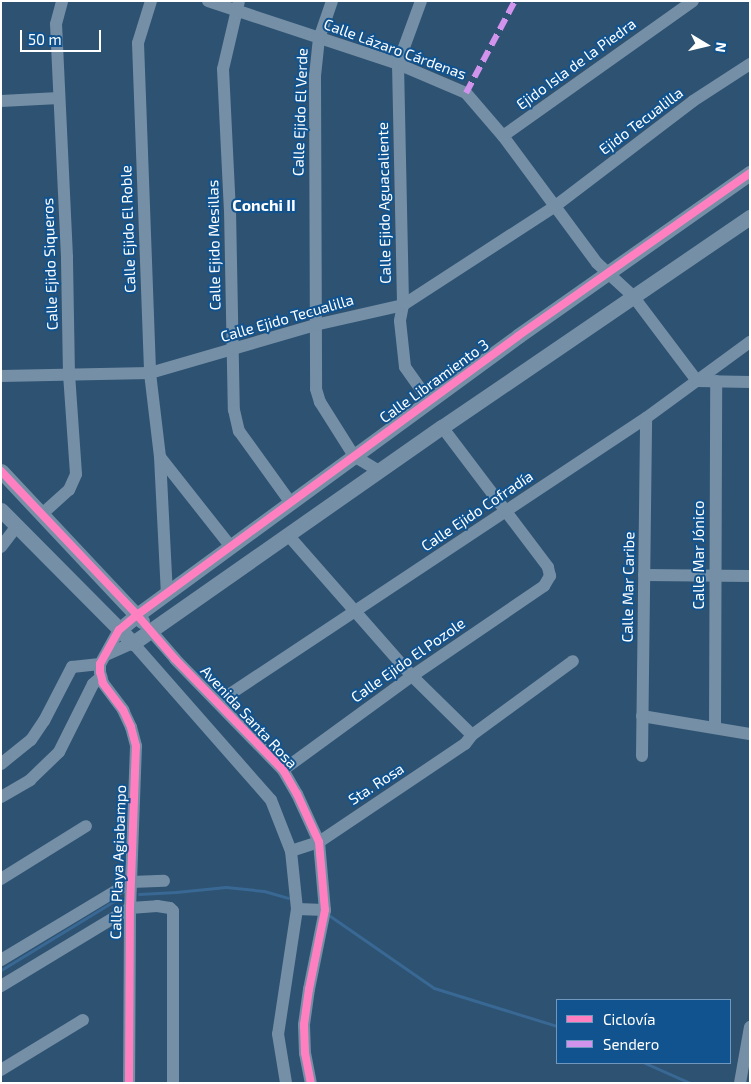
<!DOCTYPE html>
<html>
<head>
<meta charset="utf-8">
<style>
  body { margin:0 }
  #map { position:relative; width:751px; height:1084px; overflow:hidden; background:#2e5272; font-family:"Exo 2",sans-serif }
  div>[style] { position:absolute }
  [style*='--x'] { left:calc(var(--x)*1px); top:calc(var(--y)*1px); width:calc(var(--w)*1px); rotate:calc(var(--a)*1deg) }
  .stream>* { height:3px; margin:-1.5px; padding:0 1.5px; transform-origin:1.5px; border-radius:1.5px; background:#386893 }
  .minor>* { height:12px; margin:-6px; padding:0 6px; transform-origin:6px; border-radius:6px; background:#758fa6 }
  .tertiary>* { height:15px; margin:-7.5px; padding:0 7.5px; transform-origin:7.5px; border-radius:7.5px; background:#758fa6 }
  .quiet>* { height:6px; margin-top:-3px; transform-origin:0; background:repeating-linear-gradient(90deg,#d193ec 0 12px,transparent 0 18px) }
  .cycleway>* { height:8px; margin:-4px; padding:0 4px; transform-origin:4px; border-radius:4px; background:#ff80c0 }
  span { translate:-50% -50%; white-space:nowrap; text-align:center; line-height:1.15; -webkit-text-stroke:4px #11538f; paint-order:stroke }
  .street-label { font-size:15px; color:#fff }
  .neighbourhood-label { font-size:16px; color:#fff; font-weight:700 }
  .frame { position:absolute; inset:0; border:2px solid #fff; pointer-events:none }
  .legend { position:absolute; left:556px; top:999px; width:175px; height:65px; box-sizing:border-box; background:#11538f; border:1px solid #7098bc; margin:0; padding:6px 9px; list-style:none; font-size:15px; color:#fff }
  .legend li { display:flex; align-items:center; gap:10px; height:25px }
  .legend b { width:25px; border:1px solid #7098bc }
  .north { position:absolute; left:681px; top:20px; width:50px; height:50px; -webkit-text-stroke:4px #11538f; paint-order:stroke; rotate:99deg; font-size:14px; font-weight:700; line-height:20px; text-align:center; color:#fff }
  .north::after { content:''; display:block; margin:auto; width:18px; height:22px; background:#fff; clip-path:polygon(50% 0,100% 100%,50% 72%,0 100%) }
  .scale { position:absolute; left:20px; top:30px; width:81px; height:22px; box-sizing:border-box; border:2px solid #fff; border-top:0; padding-left:6px; font-size:15px; line-height:18px; white-space:nowrap; color:#fff; -webkit-text-stroke:4px #11538f; paint-order:stroke }
</style>
</head>
<body>
<div id="map">
  <div class="stream">
    <i style="--x:139;--y:894;--w:37;--a:-3"></i>
    <i style="--x:176;--y:892;--w:50;--a:-5.7"></i>
    <i style="--x:226;--y:887;--w:38;--a:6"></i>
    <i style="--x:264;--y:891;--w:25;--a:16"></i>
    <i style="--x:330;--y:916;--w:126;--a:34.7"></i>
    <i style="--x:434;--y:988;--w:129;--a:17.2"></i>
    <i style="--x:1;--y:970;--w:132;--a:-31.4"></i>
    <i style="--x:114;--y:901;--w:7;--a:-16"></i>
    <i style="--x:645;--y:1063;--w:49;--a:24"></i>
  </div>
  <div class="minor">
    <i style="--x:151;--y:1;--w:44;--a:107.2"></i>
    <i style="--x:138;--y:43;--w:330;--a:87.9"></i>
    <i style="--x:150;--y:373;--w:85;--a:83.2"></i>
    <i style="--x:160;--y:457;--w:136;--a:87.1"></i>
    <i style="--x:208;--y:1;--w:200;--a:18.3"></i>
    <i style="--x:398;--y:64;--w:74;--a:23.1"></i>
    <i style="--x:466;--y:93;--w:57;--a:49.3"></i>
    <i style="--x:503;--y:136;--w:158;--a:53.5"></i>
    <i style="--x:597;--y:263;--w:49;--a:42.5"></i>
    <i style="--x:633;--y:296;--w:106;--a:53"></i>
    <i style="--x:697;--y:381;--w:53;--a:1.1"></i>
    <i style="--x:239;--y:1;--w:70;--a:103.2"></i>
    <i style="--x:223;--y:69;--w:141;--a:87.2"></i>
    <i style="--x:230;--y:210;--w:200;--a:88.9"></i>
    <i style="--x:234;--y:410;--w:22;--a:77"></i>
    <i style="--x:239;--y:431;--w:89;--a:54.2"></i>
    <i style="--x:332;--y:1;--w:39;--a:109"></i>
    <i style="--x:319;--y:38;--w:38;--a:96"></i>
    <i style="--x:315;--y:76;--w:313;--a:89.8"></i>
    <i style="--x:316;--y:389;--w:14;--a:73"></i>
    <i style="--x:320;--y:402;--w:64;--a:57.8"></i>
    <i style="--x:354;--y:456;--w:29;--a:31"></i>
    <i style="--x:421;--y:1;--w:67;--a:110.1"></i>
    <i style="--x:398;--y:64;--w:241;--a:88.8"></i>
    <i style="--x:403;--y:305;--w:16;--a:101"></i>
    <i style="--x:400;--y:321;--w:46;--a:83.8"></i>
    <i style="--x:405;--y:367;--w:42;--a:54.8"></i>
    <i style="--x:1;--y:101;--w:58;--a:-3"></i>
    <i style="--x:503;--y:136;--w:233;--a:-35.4"></i>
    <i style="--x:1;--y:376;--w:149;--a:-1.2"></i>
    <i style="--x:150;--y:373;--w:172;--a:-16.2"></i>
    <i style="--x:315;--y:325;--w:90;--a:-12.8"></i>
    <i style="--x:403;--y:305;--w:180;--a:-33"></i>
    <i style="--x:554;--y:207;--w:175;--a:-37.3"></i>
    <i style="--x:693;--y:101;--w:68;--a:-33"></i>
    <i style="--x:160;--y:457;--w:115;--a:51.7"></i>
    <i style="--x:42;--y:514;--w:36;--a:-42"></i>
    <i style="--x:69;--y:490;--w:17;--a:-66"></i>
    <i style="--x:76;--y:474;--w:99;--a:-94"></i>
    <i style="--x:69;--y:375;--w:118;--a:-91"></i>
    <i style="--x:67;--y:257;--w:233;--a:-92.7"></i>
    <i style="--x:56;--y:24;--w:24;--a:-75"></i>
    <i style="--x:288;--y:535;--w:188;--a:48.7"></i>
    <i style="--x:412;--y:676;--w:84;--a:44.5"></i>
    <i style="--x:1;--y:547;--w:25;--a:-53"></i>
    <i style="--x:644;--y:575;--w:106;--a:0.5"></i>
    <i style="--x:119;--y:630;--w:39;--a:119"></i>
    <i style="--x:100;--y:664;--w:8;--a:90"></i>
    <i style="--x:100;--y:672;--w:11;--a:75"></i>
    <i style="--x:103;--y:683;--w:34;--a:53"></i>
    <i style="--x:123;--y:710;--w:19;--a:65"></i>
    <i style="--x:131;--y:727;--w:20;--a:75"></i>
    <i style="--x:136;--y:746;--w:162;--a:92.1"></i>
    <i style="--x:130;--y:908;--w:175;--a:90.3"></i>
    <i style="--x:151;--y:631;--w:37;--a:49"></i>
    <i style="--x:175;--y:659;--w:155;--a:45.8"></i>
    <i style="--x:283;--y:770;--w:28;--a:60"></i>
    <i style="--x:297;--y:794;--w:53;--a:65.4"></i>
    <i style="--x:319;--y:842;--w:68;--a:85"></i>
    <i style="--x:325;--y:910;--w:81;--a:101.4"></i>
    <i style="--x:309;--y:989;--w:36;--a:98"></i>
    <i style="--x:304;--y:1025;--w:28;--a:88"></i>
    <i style="--x:305;--y:1053;--w:31;--a:79"></i>
    <i style="--x:108;--y:654;--w:27;--a:-24"></i>
    <i style="--x:133;--y:643;--w:209;--a:48.7"></i>
    <i style="--x:271;--y:800;--w:55;--a:68.6"></i>
    <i style="--x:291;--y:851;--w:58;--a:84.1"></i>
    <i style="--x:297;--y:909;--w:126;--a:98.6"></i>
    <i style="--x:278;--y:1034;--w:50;--a:80.7"></i>
    <i style="--x:218;--y:702;--w:514;--a:-33.57"></i>
    <i style="--x:646;--y:418;--w:129;--a:-36.2"></i>
    <i style="--x:642;--y:716;--w:109;--a:9.5"></i>
    <i style="--x:715;--y:728;--w:347;--a:-89.8"></i>
    <i style="--x:642;--y:756;--w:338;--a:-89.3"></i>
    <i style="--x:1;--y:764;--w:38;--a:-39"></i>
    <i style="--x:31;--y:740;--w:23;--a:-56"></i>
    <i style="--x:44;--y:721;--w:61;--a:-62.6"></i>
    <i style="--x:72;--y:667;--w:28;--a:-6"></i>
    <i style="--x:283;--y:770;--w:160;--a:-36.1"></i>
    <i style="--x:412;--y:676;--w:160;--a:-34.3"></i>
    <i style="--x:544;--y:586;--w:12;--a:-59"></i>
    <i style="--x:550;--y:576;--w:9;--a:-103"></i>
    <i style="--x:548;--y:567;--w:176;--a:-127.1"></i>
    <i style="--x:1;--y:797;--w:34;--a:-30"></i>
    <i style="--x:30;--y:780;--w:40;--a:-44"></i>
    <i style="--x:59;--y:752;--w:76;--a:-63.4"></i>
    <i style="--x:93;--y:684;--w:11;--a:-41"></i>
    <i style="--x:291;--y:851;--w:29;--a:-18"></i>
    <i style="--x:319;--y:842;--w:176;--a:-33.9"></i>
    <i style="--x:465;--y:744;--w:11;--a:-52"></i>
    <i style="--x:472;--y:735;--w:125;--a:-36.2"></i>
    <i style="--x:1;--y:879;--w:100;--a:-31.9"></i>
    <i style="--x:297;--y:909;--w:28;--a:2"></i>
    <i style="--x:1;--y:960;--w:152;--a:-31"></i>
    <i style="--x:131;--y:882;--w:33;--a:-2"></i>
    <i style="--x:1;--y:986;--w:151;--a:-31.2"></i>
    <i style="--x:130;--y:908;--w:27;--a:-4"></i>
    <i style="--x:157;--y:906;--w:13;--a:9"></i>
    <i style="--x:170;--y:908;--w:4;--a:45"></i>
    <i style="--x:173;--y:911;--w:172;--a:90"></i>
    <i style="--x:1;--y:1070;--w:96;--a:-31.4"></i>
    <i style="--x:740;--y:1083;--w:57;--a:-79.9"></i>
  </div>
  <div class="tertiary">
    <i style="--x:1;--y:471;--w:206;--a:46.8"></i>
    <i style="--x:1;--y:510;--w:187;--a:45.2"></i>
    <i style="--x:133;--y:643;--w:377;--a:-35"></i>
    <i style="--x:442;--y:427;--w:373;--a:-34.3"></i>
    <i style="--x:119;--y:630;--w:23;--a:-40"></i>
    <i style="--x:137;--y:615;--w:472;--a:-36.2"></i>
    <i style="--x:518;--y:336;--w:284;--a:-35.1"></i>
  </div>
  <div class="quiet">
    <i style="--x:466;--y:93;--w:104;--a:-62"></i>
  </div>
  <div class="cycleway">
    <i style="--x:1;--y:471;--w:198;--a:46.6"></i>
    <i style="--x:137;--y:615;--w:58;--a:49.2"></i>
    <i style="--x:175;--y:659;--w:155;--a:45.8"></i>
    <i style="--x:283;--y:770;--w:28;--a:60"></i>
    <i style="--x:297;--y:794;--w:53;--a:65.4"></i>
    <i style="--x:319;--y:842;--w:68;--a:85"></i>
    <i style="--x:325;--y:910;--w:81;--a:101.4"></i>
    <i style="--x:309;--y:989;--w:36;--a:98"></i>
    <i style="--x:304;--y:1025;--w:28;--a:88"></i>
    <i style="--x:305;--y:1053;--w:31;--a:79"></i>
    <i style="--x:129;--y:1083;--w:175;--a:-89.7"></i>
    <i style="--x:130;--y:908;--w:162;--a:-87.9"></i>
    <i style="--x:136;--y:746;--w:20;--a:-105"></i>
    <i style="--x:131;--y:727;--w:19;--a:-115"></i>
    <i style="--x:123;--y:710;--w:34;--a:-127"></i>
    <i style="--x:103;--y:683;--w:11;--a:-105"></i>
    <i style="--x:100;--y:672;--w:8;--a:-90"></i>
    <i style="--x:100;--y:664;--w:39;--a:-61"></i>
    <i style="--x:119;--y:630;--w:23;--a:-40"></i>
    <i style="--x:137;--y:615;--w:472;--a:-36.2"></i>
    <i style="--x:518;--y:336;--w:284;--a:-35.1"></i>
  </div>
  <div class="street-label">
    <span style="left:395px;top:49px;rotate:20deg">Calle Lázaro Cárdenas</span>
    <span style="left:576px;top:64px;rotate:-36deg">Ejido Isla de la Piedra</span>
    <span style="left:300px;top:112px;rotate:-88deg">Calle Ejido El Verde</span>
    <span style="left:641px;top:121px;rotate:-37deg">Ejido Tecualilla</span>
    <span style="left:384px;top:203px;rotate:-91deg">Calle Ejido Aguacaliente</span>
    <span style="left:128px;top:229px;rotate:-92deg">Calle Ejido El Roble</span>
    <span style="left:214px;top:245px;rotate:-91deg">Calle Ejido Mesillas</span>
    <span style="left:50px;top:264px;rotate:-92deg">Calle Ejido Siqueros</span>
    <span style="left:287px;top:318px;rotate:-16deg">Calle Ejido Tecualilla</span>
    <span style="left:434px;top:381px;rotate:-36deg">Calle Libramiento 3</span>
    <span style="left:477px;top:511px;rotate:-34deg">Calle Ejido Cofradía</span>
    <span style="left:699px;top:555px;rotate:-90deg">Calle Mar Jónico</span>
    <span style="left:628px;top:587px;rotate:-89deg">Calle Mar Caribe</span>
    <span style="left:408px;top:660px;rotate:-35deg">Calle Ejido El Pozole</span>
    <span style="left:249px;top:717px;rotate:47deg">Avenida Santa Rosa</span>
    <span style="left:376px;top:784px;rotate:-33deg">Sta. Rosa</span>
    <span style="left:118px;top:862px;rotate:-88deg">Calle Playa Agiabampo</span>
  </div>
  <div class="neighbourhood-label">
    <span style="left:264px;top:205px">Conchi II</span>
  </div>
  <div class="frame"></div>
  <ul class="legend">
  <li><b style="height:6px;background:#ff80c0"></b>Ciclovía</li>
  <li><b style="height:6px;background:#d193ec"></b>Sendero</li>
  </ul>
  <div class="north">N</div>
  <div class="scale">50 m</div>
</div>
</body>
</html>
